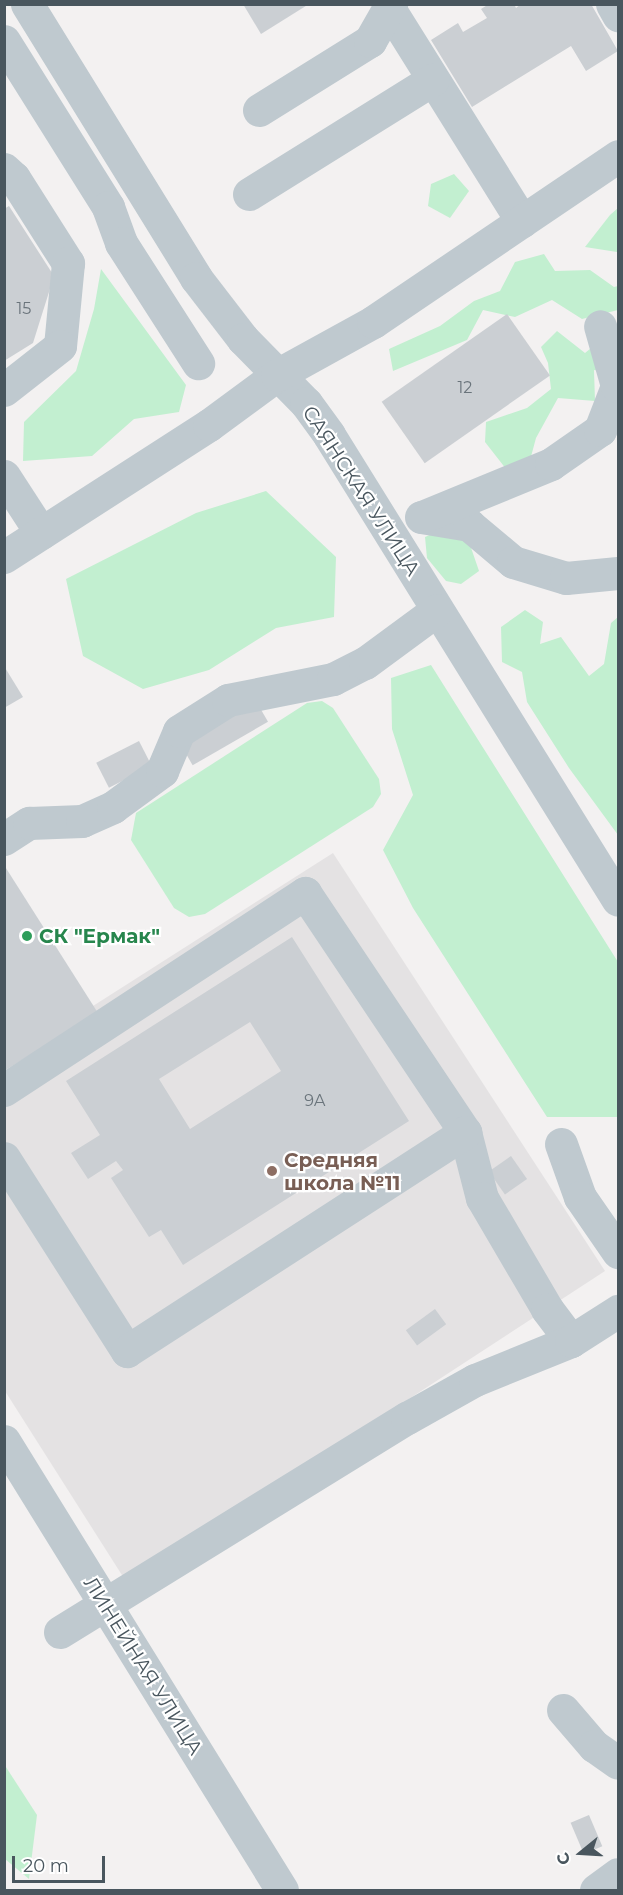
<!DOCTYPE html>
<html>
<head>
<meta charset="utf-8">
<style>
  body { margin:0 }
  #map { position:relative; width:623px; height:1895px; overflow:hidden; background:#f3f1f1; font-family:Montserrat,sans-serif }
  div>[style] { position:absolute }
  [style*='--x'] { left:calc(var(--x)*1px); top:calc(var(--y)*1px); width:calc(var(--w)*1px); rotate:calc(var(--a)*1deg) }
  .education>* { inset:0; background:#e4e2e3 }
  .green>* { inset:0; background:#c2efd0 }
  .building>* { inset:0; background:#cbcfd3; transform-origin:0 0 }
  .minor>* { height:33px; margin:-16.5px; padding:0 16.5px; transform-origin:16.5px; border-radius:16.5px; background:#bfc9cf }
  .dots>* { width:16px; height:16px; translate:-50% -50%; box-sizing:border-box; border:3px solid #fff; border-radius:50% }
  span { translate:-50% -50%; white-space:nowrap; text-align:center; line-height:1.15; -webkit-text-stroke:4.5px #fff; paint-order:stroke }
  .number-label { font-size:16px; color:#6a747b }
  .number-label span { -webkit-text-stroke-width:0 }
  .street-label { font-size:20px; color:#49565e }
  .leisure-label { font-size:20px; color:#27864d; font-weight:700 }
  .left { translate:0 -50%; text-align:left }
  .education-label { font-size:20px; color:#785e54; font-weight:700 }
  .frame { position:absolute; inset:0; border:6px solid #49565e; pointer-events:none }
  .north { position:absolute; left:551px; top:1823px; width:60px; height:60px; -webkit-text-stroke:4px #fff; paint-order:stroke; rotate:252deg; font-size:16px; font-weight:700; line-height:24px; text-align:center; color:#49565e }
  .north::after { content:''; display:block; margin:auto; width:21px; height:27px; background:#49565e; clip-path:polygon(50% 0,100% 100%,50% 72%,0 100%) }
  .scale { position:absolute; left:12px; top:1856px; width:93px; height:27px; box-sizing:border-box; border:3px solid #49565e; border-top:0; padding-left:8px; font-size:18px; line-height:21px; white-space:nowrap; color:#49565e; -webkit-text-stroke:4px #fff; paint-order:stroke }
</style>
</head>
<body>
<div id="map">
  <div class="education">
    <i style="clip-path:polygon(333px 853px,605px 1271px,127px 1583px,5px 1391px,5px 1071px,93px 1006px)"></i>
  </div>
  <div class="green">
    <i style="clip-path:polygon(454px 174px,469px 191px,450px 218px,428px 206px,431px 184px)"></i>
    <i style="clip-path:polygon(618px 208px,617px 252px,585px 247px,610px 215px)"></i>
    <i style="clip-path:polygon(544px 254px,555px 271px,590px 270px,614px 287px,618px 286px,618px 310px,582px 319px,552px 300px,515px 317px,483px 310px,467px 340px,393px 371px,389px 349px,440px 326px,474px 301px,500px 291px,515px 262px)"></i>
    <i style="clip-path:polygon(101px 269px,186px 385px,179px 412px,134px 419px,92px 456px,23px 461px,24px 422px,76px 371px,94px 309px)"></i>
    <i style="clip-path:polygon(618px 326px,618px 373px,594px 370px,595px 401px,558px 398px,536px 438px,529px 464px,510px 474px,485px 442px,486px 422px,527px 408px,551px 389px,548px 363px,541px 347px,557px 331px,585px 353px)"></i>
    <i style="clip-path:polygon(266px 491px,336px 557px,334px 617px,276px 628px,209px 670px,143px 689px,83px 656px,66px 579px,196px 513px)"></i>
    <i style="clip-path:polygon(441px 530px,467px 536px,479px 571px,461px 584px,446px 581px,427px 558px,425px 537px)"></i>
    <i style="clip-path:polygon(525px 610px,543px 622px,540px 644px,561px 637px,589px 676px,604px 664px,611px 623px,618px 617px,618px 835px,569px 768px,527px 702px,522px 672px,502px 662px,501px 627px)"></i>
    <i style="clip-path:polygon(431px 665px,618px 962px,618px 1117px,547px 1117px,413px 908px,383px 850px,413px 795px,392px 729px,391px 678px)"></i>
    <i style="clip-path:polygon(322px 701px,333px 708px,379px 779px,381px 794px,373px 807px,205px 914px,189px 917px,174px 908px,131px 840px,136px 813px,307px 703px)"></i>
    <i style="clip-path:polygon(4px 1764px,37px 1815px,29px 1879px,5px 1859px)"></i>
  </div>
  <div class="building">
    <i style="clip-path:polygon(243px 4px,309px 4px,261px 34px)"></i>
    <i style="clip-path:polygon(489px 4px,514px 4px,516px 8px,521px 4px,591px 4px,618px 51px,586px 71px,571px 46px,472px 107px,431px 40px,458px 23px,463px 32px,487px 18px,481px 9px)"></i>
    <i style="clip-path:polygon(9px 206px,54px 276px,33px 343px,4px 361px,4px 209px)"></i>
    <i style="left:507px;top:314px;width:75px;height:153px;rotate:55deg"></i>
    <i style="clip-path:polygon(4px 666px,23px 697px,4px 708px)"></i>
    <i style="left:256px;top:701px;width:24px;height:87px;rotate:60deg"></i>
    <i style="left:139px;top:741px;width:28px;height:48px;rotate:63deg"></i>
    <i style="clip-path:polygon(4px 865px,98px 1013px,4px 1071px)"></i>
    <i style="clip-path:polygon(evenodd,292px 937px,409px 1121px,183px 1265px,161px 1230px,149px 1237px,111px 1178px,123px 1170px,116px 1161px,88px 1179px,71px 1153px,100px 1135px,66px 1081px,292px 937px,250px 1022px,281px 1071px,190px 1129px,159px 1079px,250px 1022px)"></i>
    <i style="left:511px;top:1156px;width:28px;height:27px;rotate:55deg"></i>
    <i style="left:435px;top:1309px;width:19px;height:36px;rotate:54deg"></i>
    <i style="left:589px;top:1815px;width:34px;height:20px;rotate:67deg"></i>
  </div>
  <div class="minor">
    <i style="--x:27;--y:4;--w:322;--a:58.3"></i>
    <i style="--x:196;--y:278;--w:77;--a:52.4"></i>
    <i style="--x:243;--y:339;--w:90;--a:45.5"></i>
    <i style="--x:306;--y:403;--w:39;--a:54"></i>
    <i style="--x:329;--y:435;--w:547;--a:58.14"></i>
    <i style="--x:612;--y:4;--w:13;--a:61"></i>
    <i style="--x:390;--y:10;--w:249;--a:58"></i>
    <i style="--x:4;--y:41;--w:196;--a:57.9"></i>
    <i style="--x:108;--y:207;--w:38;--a:70"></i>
    <i style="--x:121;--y:243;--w:143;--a:57.3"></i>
    <i style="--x:259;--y:110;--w:131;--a:-31.9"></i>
    <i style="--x:370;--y:41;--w:43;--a:-60.4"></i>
    <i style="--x:4;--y:169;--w:13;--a:42"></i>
    <i style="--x:14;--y:178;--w:101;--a:57.6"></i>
    <i style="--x:68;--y:263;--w:83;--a:95.5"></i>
    <i style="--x:60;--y:346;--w:71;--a:141.8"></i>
    <i style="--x:249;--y:194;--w:216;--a:-31.9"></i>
    <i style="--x:4;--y:476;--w:68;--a:57"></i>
    <i style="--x:421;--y:517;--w:49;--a:9.5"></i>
    <i style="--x:469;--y:525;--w:57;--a:40.1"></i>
    <i style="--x:513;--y:562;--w:55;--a:16.8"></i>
    <i style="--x:566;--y:578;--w:52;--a:-5.5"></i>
    <i style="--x:422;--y:517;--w:139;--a:-22.3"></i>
    <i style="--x:551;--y:464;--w:60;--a:-34.8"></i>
    <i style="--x:600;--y:430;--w:47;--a:-68.9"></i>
    <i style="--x:617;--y:386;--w:62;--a:-105.8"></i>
    <i style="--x:4;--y:557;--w:244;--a:-32.8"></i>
    <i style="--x:209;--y:425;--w:84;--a:-36.3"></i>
    <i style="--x:277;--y:375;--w:110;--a:-28.9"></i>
    <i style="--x:373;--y:322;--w:296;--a:-34.1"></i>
    <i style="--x:4;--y:839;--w:30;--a:-33"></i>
    <i style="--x:29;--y:823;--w:53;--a:-2.2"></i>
    <i style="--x:82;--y:821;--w:34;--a:-24"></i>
    <i style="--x:113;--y:807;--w:61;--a:-36.3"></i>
    <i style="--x:162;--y:771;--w:43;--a:-67"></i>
    <i style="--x:179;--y:731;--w:58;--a:-32.3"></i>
    <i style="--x:228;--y:700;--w:107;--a:-11.3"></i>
    <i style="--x:333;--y:679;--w:36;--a:-27"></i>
    <i style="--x:365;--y:663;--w:89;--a:-36.4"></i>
    <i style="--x:4;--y:1090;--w:360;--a:-33.2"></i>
    <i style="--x:305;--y:893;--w:288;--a:56.2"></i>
    <i style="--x:465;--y:1132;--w:68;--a:75.6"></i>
    <i style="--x:482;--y:1198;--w:129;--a:59.6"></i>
    <i style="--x:547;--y:1309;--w:40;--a:53"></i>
    <i style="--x:561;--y:1144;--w:56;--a:70.3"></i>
    <i style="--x:580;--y:1197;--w:67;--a:55.4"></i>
    <i style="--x:4;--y:1158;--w:229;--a:57.5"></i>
    <i style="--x:127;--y:1351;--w:403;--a:-32.9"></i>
    <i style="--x:4;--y:1441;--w:528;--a:58.24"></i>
    <i style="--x:60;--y:1632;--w:408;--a:-31.7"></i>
    <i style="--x:407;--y:1418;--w:78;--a:-29.2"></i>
    <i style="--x:475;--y:1380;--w:104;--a:-22.1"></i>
    <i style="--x:571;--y:1341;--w:56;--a:-32.6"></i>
    <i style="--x:563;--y:1710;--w:48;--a:49.3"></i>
    <i style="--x:594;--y:1746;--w:29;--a:35"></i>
    <i style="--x:596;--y:1890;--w:27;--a:-36"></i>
  </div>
  <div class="dots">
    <i style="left:27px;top:936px;background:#2e9e5b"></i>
    <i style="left:272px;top:1171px;background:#8d6e63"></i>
  </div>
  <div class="number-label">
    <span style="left:24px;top:309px">15</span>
    <span style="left:465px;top:388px">12</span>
    <span style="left:315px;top:1101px">9А</span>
  </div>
  <div class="street-label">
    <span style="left:361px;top:491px;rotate:57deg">САЯНСКАЯ УЛИЦА</span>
    <span style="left:143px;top:1666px;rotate:58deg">ЛИНЕЙНАЯ УЛИЦА</span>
  </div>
  <div class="leisure-label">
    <span class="left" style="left:39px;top:936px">СК "Ермак"</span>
  </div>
  <div class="education-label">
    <span class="left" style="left:284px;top:1172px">Средняя<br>школа №11</span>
  </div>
  <div class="frame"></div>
  <div class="north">С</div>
  <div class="scale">20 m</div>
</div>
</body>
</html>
